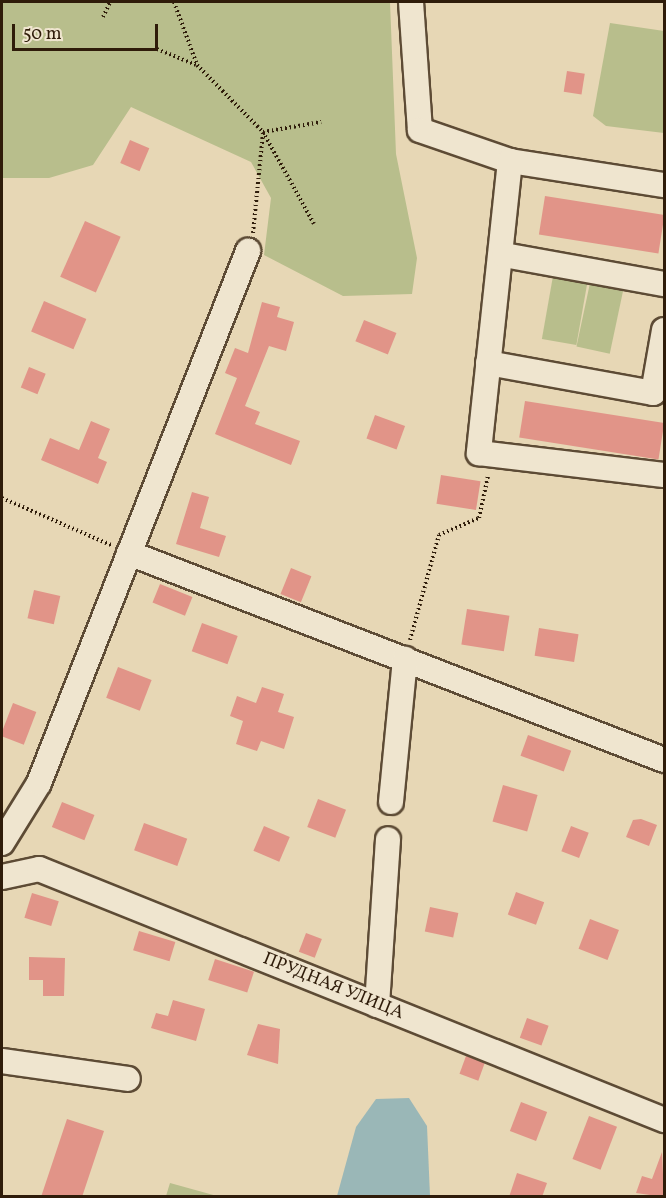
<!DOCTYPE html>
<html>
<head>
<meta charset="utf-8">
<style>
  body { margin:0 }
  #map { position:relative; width:666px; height:1198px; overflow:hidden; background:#e7d7b5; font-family:Vollkorn,serif }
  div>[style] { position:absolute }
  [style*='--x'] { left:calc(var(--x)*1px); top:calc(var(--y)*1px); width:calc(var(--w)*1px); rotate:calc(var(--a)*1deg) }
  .green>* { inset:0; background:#b8be8c; transform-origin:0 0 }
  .water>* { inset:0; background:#9ab7b7 }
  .building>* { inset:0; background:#e19488; transform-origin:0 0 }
  .path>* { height:4px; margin-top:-2px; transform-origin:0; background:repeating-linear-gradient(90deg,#2f1c0a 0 1.5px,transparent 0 4.5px) }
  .roads { filter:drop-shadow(2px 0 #5d4b35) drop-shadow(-2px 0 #5d4b35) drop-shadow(0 2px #5d4b35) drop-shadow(0 -2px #5d4b35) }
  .minor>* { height:24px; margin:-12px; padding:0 12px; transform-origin:12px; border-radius:12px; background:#efe5cf }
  span { translate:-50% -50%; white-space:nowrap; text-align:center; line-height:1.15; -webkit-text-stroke:4.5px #efe5cf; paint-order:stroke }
  .street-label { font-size:18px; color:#2f1c0a }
  .frame { position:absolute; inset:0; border:3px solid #2f1c0a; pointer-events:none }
  .scale { position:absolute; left:12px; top:24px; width:146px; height:27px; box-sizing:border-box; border:3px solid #2f1c0a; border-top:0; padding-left:8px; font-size:18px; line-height:21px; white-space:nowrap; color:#2f1c0a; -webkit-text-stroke:4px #efe5cf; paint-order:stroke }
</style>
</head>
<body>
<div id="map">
  <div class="green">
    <i style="clip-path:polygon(2px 2px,390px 2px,396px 154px,417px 258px,412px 294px,343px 296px,264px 255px,271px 198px,251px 162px,131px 107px,93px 165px,49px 178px,2px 178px)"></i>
    <i style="clip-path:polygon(610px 23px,664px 31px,664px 133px,606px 126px,593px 116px)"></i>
    <i style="left:553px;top:276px;width:35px;height:64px;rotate:10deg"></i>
    <i style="left:590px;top:283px;width:34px;height:65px;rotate:12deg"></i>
    <i style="clip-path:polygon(170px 1183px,217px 1196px,166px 1196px)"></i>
  </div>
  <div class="water">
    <i style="clip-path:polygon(409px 1098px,427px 1126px,430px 1196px,337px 1196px,356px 1127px,376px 1099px)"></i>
  </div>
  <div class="building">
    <i style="left:567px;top:71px;width:18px;height:21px;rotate:9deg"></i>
    <i style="left:130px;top:140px;width:21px;height:25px;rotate:23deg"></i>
    <i style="left:545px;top:196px;width:121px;height:39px;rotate:9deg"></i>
    <i style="left:85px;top:221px;width:39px;height:61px;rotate:24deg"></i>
    <i style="left:44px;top:301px;width:46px;height:33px;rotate:23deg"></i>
    <i style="clip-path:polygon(262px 302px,280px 307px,277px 317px,294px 322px,286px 351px,269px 346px,245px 406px,260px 412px,255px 424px,300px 441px,291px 465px,215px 434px,237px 378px,225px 373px,235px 348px,248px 353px)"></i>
    <i style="left:364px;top:320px;width:35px;height:23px;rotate:22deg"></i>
    <i style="left:29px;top:367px;width:18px;height:22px;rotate:22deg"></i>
    <i style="left:525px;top:401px;width:141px;height:37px;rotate:9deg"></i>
    <i style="left:375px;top:415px;width:32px;height:25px;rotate:20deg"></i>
    <i style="clip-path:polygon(91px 421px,110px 429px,98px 458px,107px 462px,98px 484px,41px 460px,50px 438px,79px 450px)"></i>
    <i style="left:441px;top:475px;width:40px;height:29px;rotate:9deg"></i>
    <i style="clip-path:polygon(192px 492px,209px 497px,200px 528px,226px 536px,219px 557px,176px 544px)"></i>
    <i style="left:291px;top:568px;width:22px;height:28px;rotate:22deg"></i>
    <i style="left:160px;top:584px;width:35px;height:20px;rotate:22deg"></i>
    <i style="left:34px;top:590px;width:27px;height:29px;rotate:13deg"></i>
    <i style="left:467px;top:609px;width:43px;height:36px;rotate:9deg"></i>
    <i style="left:202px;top:623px;width:38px;height:30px;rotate:20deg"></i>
    <i style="left:539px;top:628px;width:40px;height:28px;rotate:9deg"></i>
    <i style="left:118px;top:667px;width:36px;height:33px;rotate:21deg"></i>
    <i style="clip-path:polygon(262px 687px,284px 694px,278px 712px,294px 717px,284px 749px,261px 741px,257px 751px,236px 744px,243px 721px,230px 716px,237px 696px,256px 703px)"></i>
    <i style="left:13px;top:703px;width:25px;height:35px;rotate:21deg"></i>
    <i style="left:528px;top:735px;width:46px;height:22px;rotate:20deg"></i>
    <i style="left:503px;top:785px;width:36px;height:38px;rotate:16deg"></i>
    <i style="left:318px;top:799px;width:30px;height:30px;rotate:21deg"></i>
    <i style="left:62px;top:802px;width:35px;height:27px;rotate:22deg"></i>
    <i style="clip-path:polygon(641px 819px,657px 825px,649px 846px,626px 837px,633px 820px)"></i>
    <i style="left:144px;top:823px;width:46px;height:29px;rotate:20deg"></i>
    <i style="left:264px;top:826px;width:28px;height:27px;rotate:23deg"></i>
    <i style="left:571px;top:826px;width:19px;height:27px;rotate:21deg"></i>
    <i style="left:516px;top:892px;width:30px;height:24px;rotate:20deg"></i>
    <i style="left:32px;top:893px;width:28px;height:26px;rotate:17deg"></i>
    <i style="left:430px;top:907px;width:29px;height:25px;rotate:12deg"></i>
    <i style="left:590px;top:919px;width:31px;height:32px;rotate:21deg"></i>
    <i style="left:139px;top:931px;width:38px;height:20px;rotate:17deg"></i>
    <i style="left:306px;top:933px;width:17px;height:20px;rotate:21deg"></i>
    <i style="clip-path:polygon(29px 957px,65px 958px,64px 996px,43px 996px,43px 980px,29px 980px)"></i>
    <i style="left:215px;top:959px;width:41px;height:22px;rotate:18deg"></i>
    <i style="clip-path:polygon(173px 1000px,205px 1009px,196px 1041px,151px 1028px,156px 1013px,168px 1016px)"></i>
    <i style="left:527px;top:1018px;width:23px;height:21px;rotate:20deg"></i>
    <i style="clip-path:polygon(258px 1024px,280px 1029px,278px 1064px,247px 1055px)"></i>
    <i style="left:466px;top:1056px;width:20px;height:19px;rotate:20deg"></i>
    <i style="left:521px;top:1102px;width:28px;height:31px;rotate:21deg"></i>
    <i style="left:589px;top:1116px;width:30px;height:46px;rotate:21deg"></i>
    <i style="clip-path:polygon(67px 1119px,104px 1131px,82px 1197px,41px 1197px)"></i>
    <i style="clip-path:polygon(662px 1152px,664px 1197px,636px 1193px,642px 1176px,652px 1179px)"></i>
    <i style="clip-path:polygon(517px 1173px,547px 1183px,542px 1197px,509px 1197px)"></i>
  </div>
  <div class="path">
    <i style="--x:174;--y:2;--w:67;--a:69.9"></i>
    <i style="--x:197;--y:65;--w:94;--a:45.4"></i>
    <i style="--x:263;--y:132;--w:59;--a:-9.8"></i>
    <i style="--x:103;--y:17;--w:17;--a:-65"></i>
    <i style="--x:157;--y:49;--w:42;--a:22.3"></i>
    <i style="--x:253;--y:233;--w:101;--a:-84.3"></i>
    <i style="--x:263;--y:132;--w:105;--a:61"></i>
    <i style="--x:2;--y:498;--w:119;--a:23.3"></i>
    <i style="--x:410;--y:640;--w:109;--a:-74.6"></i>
    <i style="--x:439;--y:535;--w:43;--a:-23"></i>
    <i style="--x:479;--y:518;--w:43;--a:-77.9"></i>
  </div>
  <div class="roads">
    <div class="minor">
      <i style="--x:411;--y:2;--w:128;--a:86"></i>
      <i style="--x:420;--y:130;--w:95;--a:19"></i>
      <i style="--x:510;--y:161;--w:294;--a:96.1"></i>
      <i style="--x:479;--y:453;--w:186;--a:6.8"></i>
      <i style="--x:510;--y:161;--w:156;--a:8.9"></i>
      <i style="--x:504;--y:255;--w:163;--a:10.3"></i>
      <i style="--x:488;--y:363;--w:168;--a:10.3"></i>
      <i style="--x:653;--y:393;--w:64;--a:-80.1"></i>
      <i style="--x:129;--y:553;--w:574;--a:21.15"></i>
      <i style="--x:391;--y:802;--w:144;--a:-84.4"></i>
      <i style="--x:2;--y:843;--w:70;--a:-58.3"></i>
      <i style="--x:39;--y:783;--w:572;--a:-68.55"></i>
      <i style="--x:2;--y:877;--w:38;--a:-12"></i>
      <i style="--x:39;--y:869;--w:674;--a:21.88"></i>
      <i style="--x:377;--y:1005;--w:166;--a:-86.2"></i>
      <i style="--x:2;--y:1061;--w:127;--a:8.1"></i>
    </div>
  </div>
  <div class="street-label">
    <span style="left:333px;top:987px;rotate:22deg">ПРУДНАЯ УЛИЦА</span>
  </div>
  <div class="frame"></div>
  <div class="scale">50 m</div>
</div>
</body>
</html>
